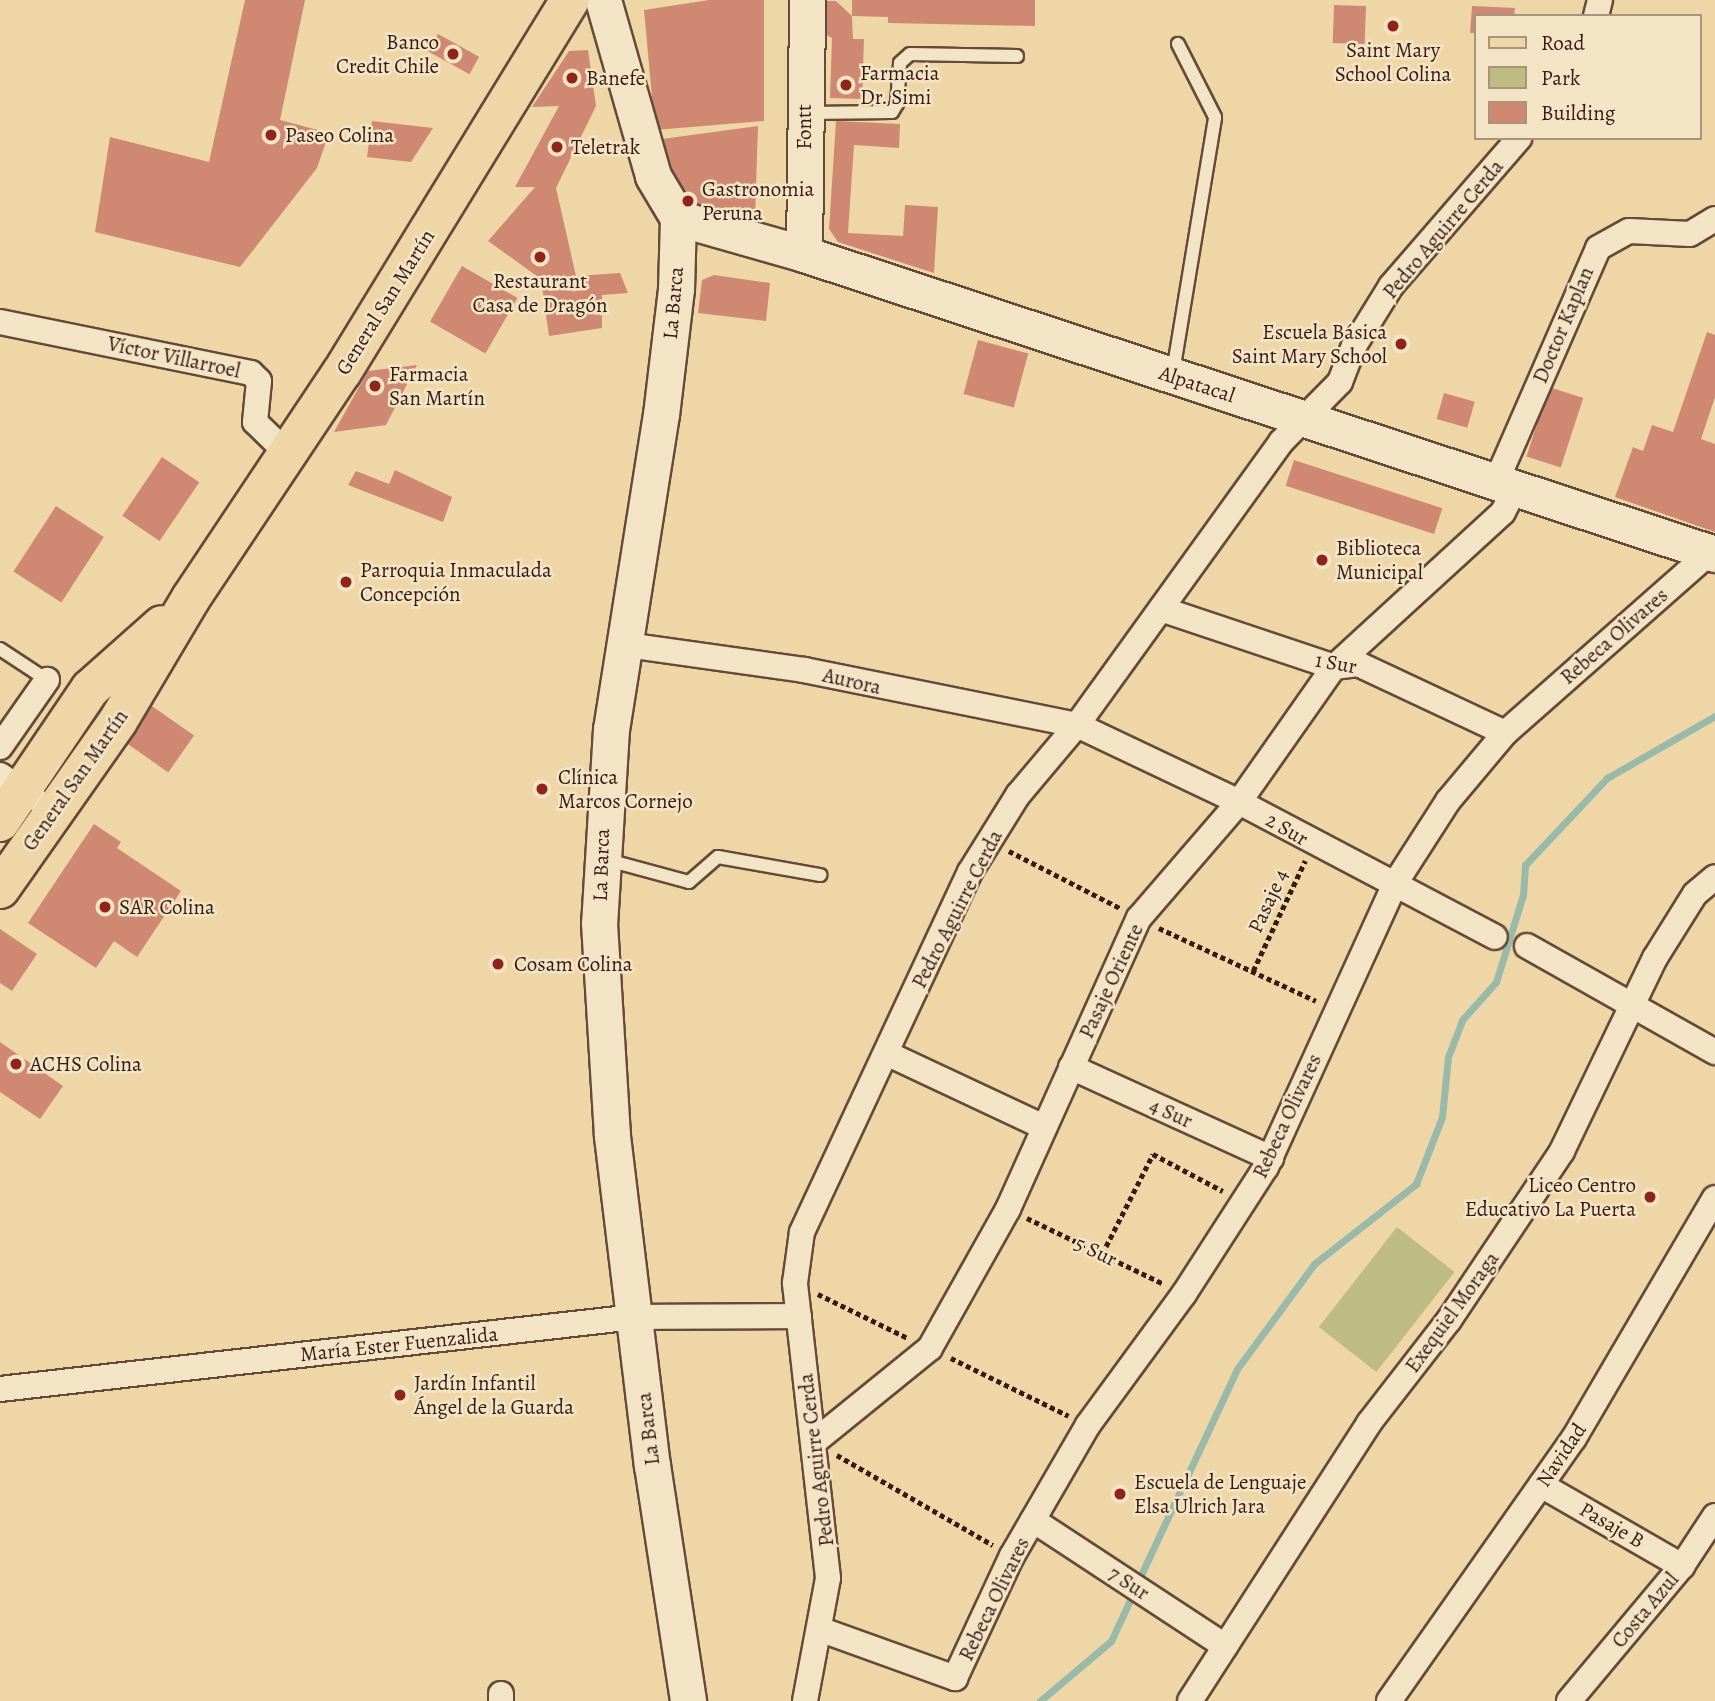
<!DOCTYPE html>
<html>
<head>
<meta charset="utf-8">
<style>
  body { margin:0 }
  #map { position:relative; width:1715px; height:1701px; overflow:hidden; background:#eed6a7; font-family:Alegreya,serif }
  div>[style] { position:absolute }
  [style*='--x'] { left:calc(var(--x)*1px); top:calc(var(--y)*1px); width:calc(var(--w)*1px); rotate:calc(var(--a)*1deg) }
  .green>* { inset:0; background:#bfbc83; transform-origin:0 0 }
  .stream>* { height:7px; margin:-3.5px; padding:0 3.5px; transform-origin:3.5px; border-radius:3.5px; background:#99b9a9 }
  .building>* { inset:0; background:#cf8972; transform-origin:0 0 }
  .path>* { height:4.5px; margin-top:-2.25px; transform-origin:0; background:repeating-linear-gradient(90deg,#361c13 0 5px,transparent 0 8.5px) }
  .roads { filter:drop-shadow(2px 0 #644a38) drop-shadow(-2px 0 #644a38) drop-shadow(0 2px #644a38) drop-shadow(0 -2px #644a38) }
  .lane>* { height:12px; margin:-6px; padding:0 6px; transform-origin:6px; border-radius:6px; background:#f4e4c6 }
  .street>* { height:24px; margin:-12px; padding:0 12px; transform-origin:12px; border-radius:12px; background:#f4e4c6 }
  .secondary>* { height:35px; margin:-17.5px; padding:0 17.5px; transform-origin:17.5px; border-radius:17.5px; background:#f4e4c6 }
  .primary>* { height:38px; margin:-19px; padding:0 19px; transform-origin:19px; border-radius:19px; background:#eed6a7 }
  .dots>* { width:19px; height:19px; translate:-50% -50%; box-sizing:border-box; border:4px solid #f4e4c6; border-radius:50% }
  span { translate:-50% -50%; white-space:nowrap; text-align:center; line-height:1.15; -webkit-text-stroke:5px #f4e4c6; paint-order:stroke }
  .poi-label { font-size:21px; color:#361c13 }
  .right { translate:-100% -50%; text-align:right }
  .left { translate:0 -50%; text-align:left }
  .street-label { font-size:21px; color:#361c13 }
  .legend { position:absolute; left:1474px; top:14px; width:228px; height:126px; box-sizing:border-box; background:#f4e4c6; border:2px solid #a8947e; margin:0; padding:9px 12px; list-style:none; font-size:21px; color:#361c13 }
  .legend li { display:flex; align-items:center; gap:14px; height:35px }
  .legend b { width:35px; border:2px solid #a8947e }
</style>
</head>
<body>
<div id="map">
  <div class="green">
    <i style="left:1397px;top:1227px;width:73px;height:127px;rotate:38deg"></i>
  </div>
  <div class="stream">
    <i style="--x:1141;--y:1575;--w:227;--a:-65"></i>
    <i style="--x:1237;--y:1369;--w:130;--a:-53.7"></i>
    <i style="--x:1314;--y:1264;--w:130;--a:-38.1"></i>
    <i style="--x:1416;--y:1184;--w:72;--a:-68.8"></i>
    <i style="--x:1442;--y:1117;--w:60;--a:-84.3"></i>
    <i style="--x:1448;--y:1057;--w:40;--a:-69"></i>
    <i style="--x:1462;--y:1020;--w:51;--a:-48.2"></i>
    <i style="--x:1496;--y:982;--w:91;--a:-72.8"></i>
    <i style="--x:1523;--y:895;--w:30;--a:-86"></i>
    <i style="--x:1525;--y:865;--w:120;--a:-46.7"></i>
    <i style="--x:1607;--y:778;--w:125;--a:-29.9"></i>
    <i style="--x:1040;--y:1701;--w:93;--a:-40.2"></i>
    <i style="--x:1111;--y:1641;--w:45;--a:-65.1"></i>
  </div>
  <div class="building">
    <i style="clip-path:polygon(245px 0,305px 0,280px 120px,329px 133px,317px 168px,240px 267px,95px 232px,110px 137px,209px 162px)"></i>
    <i style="clip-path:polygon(709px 0,764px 0,764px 121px,655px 130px,644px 10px)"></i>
    <i style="clip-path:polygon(852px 0,1035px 0,1035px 26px,888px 23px,888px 17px,852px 16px,853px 39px,864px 39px,862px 99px,830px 98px,832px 38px,823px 33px,824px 1px,836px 1px,852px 16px)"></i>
    <i style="left:1334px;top:5px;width:32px;height:38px;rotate:2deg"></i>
    <i style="clip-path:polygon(1472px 6px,1515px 8px,1514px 16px,1475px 16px,1475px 33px,1470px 33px)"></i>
    <i style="left:438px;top:34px;width:47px;height:20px;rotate:29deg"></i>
    <i style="clip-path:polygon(588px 50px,596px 106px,556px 188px,576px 276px,620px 273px,628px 293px,602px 295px,602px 328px,549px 336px,541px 279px,488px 241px,535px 187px,515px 187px,559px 106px,532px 107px,569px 51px)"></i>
    <i style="clip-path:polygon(372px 121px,433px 128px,411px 162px,367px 157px)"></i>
    <i style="clip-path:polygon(836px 121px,900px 124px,899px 148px,854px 145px,848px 233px,903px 236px,905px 205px,938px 207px,934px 273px,838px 242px,829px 229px)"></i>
    <i style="clip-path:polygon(758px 126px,755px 218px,680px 200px,662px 139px)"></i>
    <i style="left:462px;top:266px;width:64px;height:64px;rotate:30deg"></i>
    <i style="clip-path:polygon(714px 275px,770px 283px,766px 321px,698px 313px,702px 280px)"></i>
    <i style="clip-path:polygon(1707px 332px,1715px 335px,1715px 397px,1701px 439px,1715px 444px,1715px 532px,1615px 497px,1633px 447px,1643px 451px,1652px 425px,1673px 432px)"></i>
    <i style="left:978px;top:340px;width:52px;height:56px;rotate:15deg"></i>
    <i style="clip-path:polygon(417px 365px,386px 425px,334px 432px,368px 371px)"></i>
    <i style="left:1549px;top:387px;width:36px;height:73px;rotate:18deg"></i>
    <i style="left:1444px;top:393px;width:32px;height:27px;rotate:16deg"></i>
    <i style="left:162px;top:457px;width:45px;height:71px;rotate:34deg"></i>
    <i style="left:1294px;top:460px;width:156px;height:27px;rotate:18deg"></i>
    <i style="clip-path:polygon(395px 470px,452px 497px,443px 522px,348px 485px,356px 471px,389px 484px)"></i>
    <i style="left:56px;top:506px;width:57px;height:78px;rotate:33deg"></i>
    <i style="left:149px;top:704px;width:55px;height:45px;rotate:35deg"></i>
    <i style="clip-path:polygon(94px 824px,121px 842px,117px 848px,181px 891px,137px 957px,114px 941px,96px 968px,28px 923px)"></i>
    <i style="clip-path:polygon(0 929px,37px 954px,12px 991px,0 983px)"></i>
    <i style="clip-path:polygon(0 1042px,63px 1086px,40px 1119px,0 1092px)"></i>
  </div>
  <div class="path">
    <i style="--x:1009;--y:851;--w:125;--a:27.2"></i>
    <i style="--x:1159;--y:928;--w:173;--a:24.9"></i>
    <i style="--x:1253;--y:971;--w:122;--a:-64.7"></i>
    <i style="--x:1027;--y:1218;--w:152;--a:25.7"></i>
    <i style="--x:1102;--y:1254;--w:112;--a:-63"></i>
    <i style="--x:1153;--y:1154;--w:79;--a:27.9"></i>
    <i style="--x:818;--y:1294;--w:100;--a:26.1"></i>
    <i style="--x:951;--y:1358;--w:131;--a:26.2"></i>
    <i style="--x:837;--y:1455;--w:180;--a:30"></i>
  </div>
  <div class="roads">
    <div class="lane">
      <i style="--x:807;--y:113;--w:85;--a:-0.7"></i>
      <i style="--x:892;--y:112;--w:9;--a:-58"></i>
      <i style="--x:897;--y:104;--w:41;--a:-85.8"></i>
      <i style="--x:900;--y:63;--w:13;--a:-42"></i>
      <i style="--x:910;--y:54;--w:107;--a:1.1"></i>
      <i style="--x:1173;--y:372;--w:258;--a:-80.6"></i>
      <i style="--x:1215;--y:117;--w:82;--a:-116.9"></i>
      <i style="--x:0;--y:649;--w:56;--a:33.4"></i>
      <i style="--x:604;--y:859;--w:88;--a:15.1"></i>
      <i style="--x:689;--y:882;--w:38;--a:-41"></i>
      <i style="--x:718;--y:857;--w:104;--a:10"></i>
    </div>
    <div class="street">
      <i style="--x:1596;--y:16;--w:16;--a:-76"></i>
      <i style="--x:0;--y:322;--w:256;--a:11.5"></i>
      <i style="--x:251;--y:373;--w:11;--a:45"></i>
      <i style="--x:259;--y:381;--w:41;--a:95.6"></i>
      <i style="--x:255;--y:422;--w:45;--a:44.1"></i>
      <i style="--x:1496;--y:482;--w:255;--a:-66.4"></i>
      <i style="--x:1598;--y:248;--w:35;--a:-29"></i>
      <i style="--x:1629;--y:231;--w:61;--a:2.8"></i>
      <i style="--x:1690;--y:234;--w:29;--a:-31"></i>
      <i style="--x:1161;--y:609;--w:182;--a:18.5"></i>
      <i style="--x:1334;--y:667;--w:24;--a:-7"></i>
      <i style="--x:1358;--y:664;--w:162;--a:25.1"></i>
      <i style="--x:627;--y:645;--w:179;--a:8"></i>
      <i style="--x:804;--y:670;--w:278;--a:11.4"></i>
      <i style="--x:1077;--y:725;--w:179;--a:25.4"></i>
      <i style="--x:1239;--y:802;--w:289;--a:27.8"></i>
      <i style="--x:0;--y:747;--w:82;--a:-55"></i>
      <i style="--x:0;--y:775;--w:41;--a:34.1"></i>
      <i style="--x:1527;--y:946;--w:216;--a:29.4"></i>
      <i style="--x:886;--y:1053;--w:174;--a:25.1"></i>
      <i style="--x:1071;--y:1067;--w:220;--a:24.5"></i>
      <i style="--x:0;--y:1389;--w:639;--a:-6.47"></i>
      <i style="--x:635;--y:1317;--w:164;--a:-0.3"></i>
      <i style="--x:814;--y:1442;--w:149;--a:-39"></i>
      <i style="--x:930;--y:1348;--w:159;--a:-60.7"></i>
      <i style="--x:1008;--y:1209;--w:319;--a:-65.8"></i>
      <i style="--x:1139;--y:918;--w:153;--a:-49.2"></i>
      <i style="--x:1239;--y:802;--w:165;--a:-54.9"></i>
      <i style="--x:1334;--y:667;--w:229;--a:-42.5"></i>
      <i style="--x:1503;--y:512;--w:27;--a:-63"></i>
      <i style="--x:1541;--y:1485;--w:163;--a:29.9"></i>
      <i style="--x:1033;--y:1520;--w:230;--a:33.3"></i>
      <i style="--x:819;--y:1629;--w:145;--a:19.8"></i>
      <i style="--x:955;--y:1678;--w:135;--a:-65"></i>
      <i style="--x:1012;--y:1556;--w:151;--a:-59.9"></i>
      <i style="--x:1088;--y:1425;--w:162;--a:-53.8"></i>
      <i style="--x:1184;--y:1294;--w:151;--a:-57.2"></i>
      <i style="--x:1266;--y:1167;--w:313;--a:-65.5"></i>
      <i style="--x:1396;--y:882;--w:96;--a:-57.3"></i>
      <i style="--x:1448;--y:801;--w:89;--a:-50"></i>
      <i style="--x:1505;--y:733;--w:273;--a:-41.4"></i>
      <i style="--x:501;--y:1694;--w:7;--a:90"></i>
      <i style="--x:805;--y:1701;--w:125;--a:-79.4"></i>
      <i style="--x:828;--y:1578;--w:297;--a:-96.4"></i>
      <i style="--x:795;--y:1283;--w:51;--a:-82.2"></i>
      <i style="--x:802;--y:1232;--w:397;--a:-65"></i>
      <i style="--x:970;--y:872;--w:91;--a:-58.1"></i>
      <i style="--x:1018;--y:795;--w:92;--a:-49.9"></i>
      <i style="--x:1077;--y:725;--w:349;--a:-54.2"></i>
      <i style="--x:1281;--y:442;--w:84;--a:-45.5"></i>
      <i style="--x:1340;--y:382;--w:39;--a:-69"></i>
      <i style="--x:1354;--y:346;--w:70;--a:-58.3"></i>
      <i style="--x:1391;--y:286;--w:196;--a:-49.1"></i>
      <i style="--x:1190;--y:1701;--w:331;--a:-57.2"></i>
      <i style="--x:1369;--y:1423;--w:130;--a:-52.2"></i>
      <i style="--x:1449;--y:1320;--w:203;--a:-56.2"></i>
      <i style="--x:1562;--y:1151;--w:214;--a:-64.3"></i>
      <i style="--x:1655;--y:958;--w:75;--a:-58"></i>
      <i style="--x:1695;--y:894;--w:26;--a:-40"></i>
      <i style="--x:1389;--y:1701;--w:322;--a:-54.9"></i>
      <i style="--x:1574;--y:1438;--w:278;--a:-59.6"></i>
      <i style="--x:1569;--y:1701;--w:176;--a:-50.1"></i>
      <i style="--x:1682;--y:1566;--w:60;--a:-56.6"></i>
    </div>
    <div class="secondary">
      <i style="--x:603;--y:0;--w:183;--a:74.1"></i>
      <i style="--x:653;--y:176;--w:49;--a:59.2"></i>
      <i style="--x:678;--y:218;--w:71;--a:91.6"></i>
      <i style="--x:676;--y:289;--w:126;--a:96.8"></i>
      <i style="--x:661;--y:414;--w:319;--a:99"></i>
      <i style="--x:611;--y:729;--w:194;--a:93.5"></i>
      <i style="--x:599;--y:923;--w:213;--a:86.5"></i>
      <i style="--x:612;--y:1136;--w:331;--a:83.1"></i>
      <i style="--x:652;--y:1465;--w:239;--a:81.3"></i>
      <i style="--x:678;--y:218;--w:131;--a:15.9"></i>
      <i style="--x:804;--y:254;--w:959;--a:18.23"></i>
      <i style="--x:804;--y:254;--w:254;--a:-89.3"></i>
    </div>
    <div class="primary">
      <i style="--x:0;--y:822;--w:161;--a:-55.9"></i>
      <i style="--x:90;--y:689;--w:96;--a:-41.6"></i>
      <i style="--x:0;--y:889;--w:205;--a:-54.9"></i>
      <i style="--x:118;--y:721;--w:143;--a:-59.3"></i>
      <i style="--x:191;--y:598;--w:272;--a:-56.3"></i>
      <i style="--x:342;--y:372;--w:436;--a:-58.5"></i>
    </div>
  </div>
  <div class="dots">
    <i style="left:1393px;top:26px;background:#8f2418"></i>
    <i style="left:453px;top:54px;background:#8f2418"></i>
    <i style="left:572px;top:78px;background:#8f2418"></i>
    <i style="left:846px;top:85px;background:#8f2418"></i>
    <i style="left:271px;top:135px;background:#8f2418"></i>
    <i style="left:557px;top:147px;background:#8f2418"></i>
    <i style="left:688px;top:201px;background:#8f2418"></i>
    <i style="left:540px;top:257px;background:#8f2418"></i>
    <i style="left:1401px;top:344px;background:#8f2418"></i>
    <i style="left:375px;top:386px;background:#8f2418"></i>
    <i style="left:1322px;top:560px;background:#8f2418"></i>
    <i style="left:346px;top:582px;background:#8f2418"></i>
    <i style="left:542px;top:789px;background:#8f2418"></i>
    <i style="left:105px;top:907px;background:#8f2418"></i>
    <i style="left:498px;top:964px;background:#8f2418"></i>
    <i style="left:16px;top:1064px;background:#8f2418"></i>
    <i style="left:1650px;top:1197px;background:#8f2418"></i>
    <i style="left:400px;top:1395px;background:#8f2418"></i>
    <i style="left:1120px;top:1494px;background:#8f2418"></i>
  </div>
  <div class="poi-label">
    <span class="right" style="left:439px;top:54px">Banco<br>Credit Chile</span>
    <span style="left:1393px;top:62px">Saint Mary<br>School Colina</span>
    <span class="left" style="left:860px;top:85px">Farmacia<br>Dr. Simi</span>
    <span class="left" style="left:586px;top:78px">Banefe</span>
    <span class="left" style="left:285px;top:135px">Paseo Colina</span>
    <span class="left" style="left:571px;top:147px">Teletrak</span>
    <span class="left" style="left:702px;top:201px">Gastronomia<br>Peruna</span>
    <span style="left:540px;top:293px">Restaurant<br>Casa de Dragón</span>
    <span class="right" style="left:1387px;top:344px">Escuela Básica<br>Saint Mary School</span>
    <span class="left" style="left:389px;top:386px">Farmacia<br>San Martín</span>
    <span class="left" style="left:1336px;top:560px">Biblioteca<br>Municipal</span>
    <span class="left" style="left:360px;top:582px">Parroquia Inmaculada<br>Concepción</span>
    <span class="left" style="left:558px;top:789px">Clínica<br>Marcos Cornejo</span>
    <span class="left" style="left:119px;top:907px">SAR Colina</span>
    <span class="left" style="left:514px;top:964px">Cosam Colina</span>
    <span class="left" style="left:30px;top:1064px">ACHS Colina</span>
    <span class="right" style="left:1636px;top:1197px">Liceo Centro<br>Educativo La Puerta</span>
    <span class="left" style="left:414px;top:1395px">Jardín Infantil<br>Ángel de la Guarda</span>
    <span class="left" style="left:1134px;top:1494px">Escuela de Lenguaje<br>Elsa Ulrich Jara</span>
  </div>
  <div class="street-label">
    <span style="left:804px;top:127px;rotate:-90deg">Fontt</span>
    <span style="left:1443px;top:229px;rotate:-50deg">Pedro Aguirre Cerda</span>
    <span style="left:385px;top:302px;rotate:-58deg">General San Martín</span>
    <span style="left:673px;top:303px;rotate:-85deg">La Barca</span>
    <span style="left:1563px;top:325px;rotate:-67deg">Doctor Kaplan</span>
    <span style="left:174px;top:357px;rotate:12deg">Víctor Villarroel</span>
    <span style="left:1197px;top:384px;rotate:18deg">Alpatacal</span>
    <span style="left:1614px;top:636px;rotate:-41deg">Rebeca Olivares</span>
    <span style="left:1336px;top:663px;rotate:10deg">1 Sur</span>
    <span style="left:852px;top:681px;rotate:13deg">Aurora</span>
    <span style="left:75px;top:780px;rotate:-55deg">General San Martín</span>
    <span style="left:1287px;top:829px;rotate:30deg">2 Sur</span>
    <span style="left:601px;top:865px;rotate:-88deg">La Barca</span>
    <span style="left:1268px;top:901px;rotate:-65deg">Pasaje 4</span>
    <span style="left:957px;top:909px;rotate:-63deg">Pedro Aguirre Cerda</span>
    <span style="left:1111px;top:981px;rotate:-65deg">Pasaje Oriente</span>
    <span style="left:1171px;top:1113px;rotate:24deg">4 Sur</span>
    <span style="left:1287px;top:1116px;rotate:-65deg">Rebeca Olivares</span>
    <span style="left:1096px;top:1251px;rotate:26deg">5 Sur</span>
    <span style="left:1452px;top:1312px;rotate:-54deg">Exequiel Moraga</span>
    <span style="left:399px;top:1344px;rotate:-6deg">María Ester Fuenzalida</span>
    <span style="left:648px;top:1429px;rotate:-97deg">La Barca</span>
    <span style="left:1561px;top:1455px;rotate:-56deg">Navidad</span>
    <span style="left:816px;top:1460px;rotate:-97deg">Pedro Aguirre Cerda</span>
    <span style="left:1612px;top:1525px;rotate:30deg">Pasaje B</span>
    <span style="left:1129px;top:1583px;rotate:33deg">7 Sur</span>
    <span style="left:994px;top:1599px;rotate:-64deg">Rebeca Olivares</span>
    <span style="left:1645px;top:1610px;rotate:-50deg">Costa Azul</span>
  </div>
  <ul class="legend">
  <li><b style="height:9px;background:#eed6a7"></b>Road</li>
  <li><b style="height:19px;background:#bfbc83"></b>Park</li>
  <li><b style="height:19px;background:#cf8972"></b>Building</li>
  </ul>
</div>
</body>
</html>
